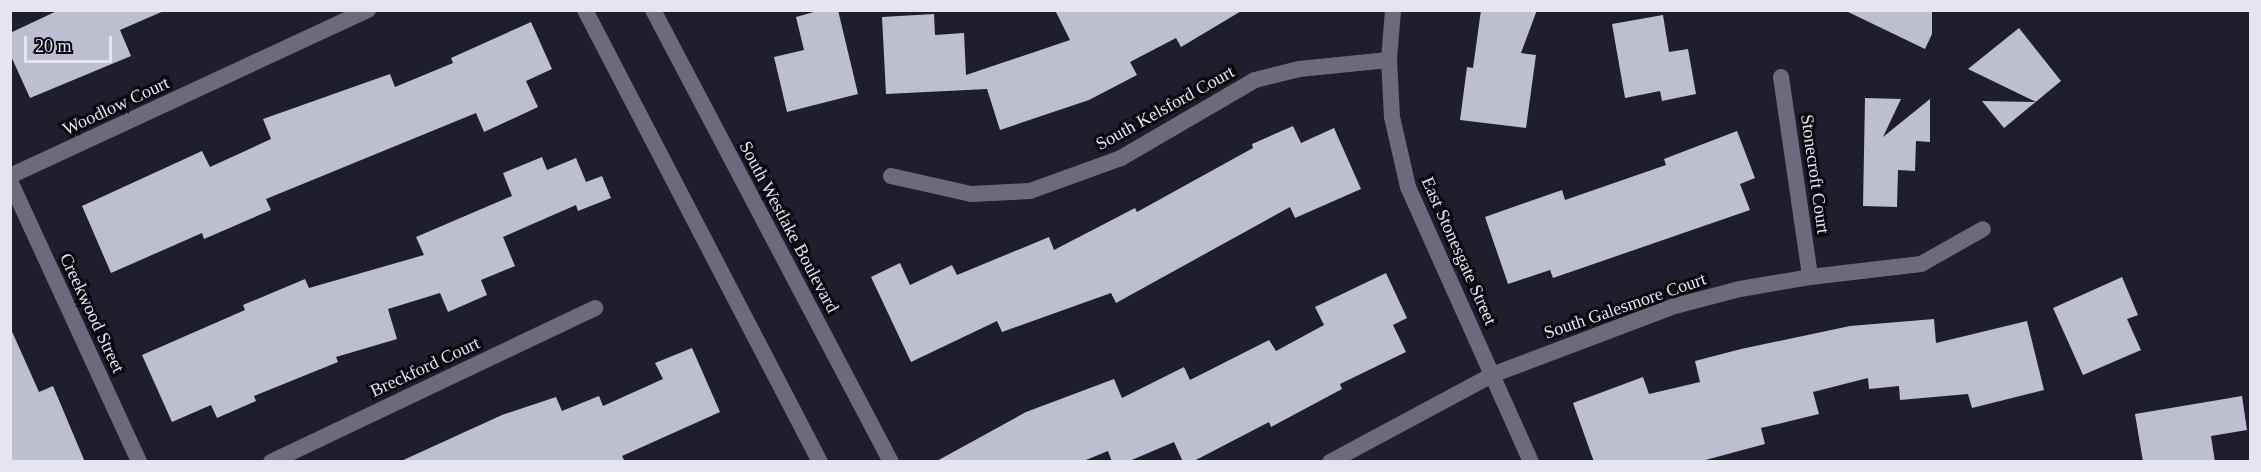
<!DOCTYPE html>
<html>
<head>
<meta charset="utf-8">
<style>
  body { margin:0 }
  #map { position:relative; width:2261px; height:472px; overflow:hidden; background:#1e1e2c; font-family:"Times New Roman",serif }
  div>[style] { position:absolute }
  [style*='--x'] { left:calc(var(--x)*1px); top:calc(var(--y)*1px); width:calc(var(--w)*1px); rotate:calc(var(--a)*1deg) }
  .building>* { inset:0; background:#bebed1 }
  .minor>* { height:16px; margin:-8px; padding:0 8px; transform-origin:8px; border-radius:8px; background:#6b6b7c }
  .secondary>* { height:16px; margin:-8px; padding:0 8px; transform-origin:8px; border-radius:8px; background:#6b6b7c }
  span { translate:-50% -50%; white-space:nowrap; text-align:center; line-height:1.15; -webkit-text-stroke:6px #09080f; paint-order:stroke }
  .street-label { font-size:18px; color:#e6e5ef }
  .frame { position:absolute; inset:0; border:12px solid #e6e5ef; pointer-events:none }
  .scale { position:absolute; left:24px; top:36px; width:88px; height:27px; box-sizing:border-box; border:3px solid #e6e5ef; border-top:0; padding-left:8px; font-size:18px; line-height:21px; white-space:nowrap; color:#e6e5ef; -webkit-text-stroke:4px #09080f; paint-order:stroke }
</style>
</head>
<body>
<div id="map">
  <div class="building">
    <i style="clip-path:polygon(59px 10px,166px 10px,120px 30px,131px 56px,30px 98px,10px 54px,10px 33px)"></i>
    <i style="clip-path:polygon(821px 10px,838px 10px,858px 94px,787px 112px,774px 57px,804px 50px,796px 17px)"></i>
    <i style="clip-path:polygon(1055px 10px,1243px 10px,1181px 47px,1176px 38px,1130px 62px,1137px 75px,1089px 100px,1000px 130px,987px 89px,886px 94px,882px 17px,934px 14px,935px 35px,964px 33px,966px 75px,1070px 40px)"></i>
    <i style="clip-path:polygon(1481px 10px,1537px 10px,1521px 53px,1536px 55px,1526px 128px,1460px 120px,1467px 67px,1473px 68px)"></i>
    <i style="clip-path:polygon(1844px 10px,1932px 10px,1932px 34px,1925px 49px)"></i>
    <i style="clip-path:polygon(1663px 15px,1669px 52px,1688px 49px,1696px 94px,1662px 101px,1660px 91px,1625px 98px,1612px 24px)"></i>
    <i style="clip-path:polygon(531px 22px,552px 69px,526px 81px,538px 107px,484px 132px,476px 113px,266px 199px,271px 210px,204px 239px,202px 233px,111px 273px,82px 206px,202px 151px,210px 167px,271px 139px,263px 119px,390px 74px,395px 87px,453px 63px,451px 58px)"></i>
    <i style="clip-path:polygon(2019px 28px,2061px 81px,2004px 128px,1982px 101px,2036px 102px,1968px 69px)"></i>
    <i style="clip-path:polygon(1865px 98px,1901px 99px,1883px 137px,1930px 99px,1930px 142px,1916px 141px,1915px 171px,1898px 170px,1897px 207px,1863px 206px)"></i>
    <i style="clip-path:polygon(1293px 126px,1301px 143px,1334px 128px,1361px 189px,1295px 218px,1290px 207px,1116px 303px,1111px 293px,1002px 332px,997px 321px,911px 362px,871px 277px,900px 263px,910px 285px,952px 265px,957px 275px,1049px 237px,1054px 250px,1135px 208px,1137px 212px,1253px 148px,1252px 144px)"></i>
    <i style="clip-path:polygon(1737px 131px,1755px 178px,1740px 184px,1750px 210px,1553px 278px,1550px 270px,1508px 284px,1485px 217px,1562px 190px,1565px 200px,1666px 165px,1664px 159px)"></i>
    <i style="clip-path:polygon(542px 157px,547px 170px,576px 158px,586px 182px,602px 176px,611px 198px,578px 211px,576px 205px,503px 237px,515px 266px,481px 280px,487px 295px,448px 312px,440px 293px,388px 309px,397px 339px,336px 357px,338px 362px,254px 396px,256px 401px,217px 418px,211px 405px,172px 422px,142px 355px,245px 310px,243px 305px,305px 279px,309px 288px,424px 255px,416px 237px,512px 196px,503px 173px)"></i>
    <i style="clip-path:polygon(1386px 273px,1407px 318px,1393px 325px,1406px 352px,1340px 384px,1342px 389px,1271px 427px,1269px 422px,1192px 462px,1183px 462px,1174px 442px,1127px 462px,1112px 462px,1108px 451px,1081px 462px,935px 462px,1026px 412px,1114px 379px,1122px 398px,1184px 367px,1190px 380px,1269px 340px,1276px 351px,1324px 325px,1315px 307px)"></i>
    <i style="clip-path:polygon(2122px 277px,2138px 315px,2127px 319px,2141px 350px,2083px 375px,2053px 308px)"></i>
    <i style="clip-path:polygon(1934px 319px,1936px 343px,2027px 321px,2044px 390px,1972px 408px,1968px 394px,1900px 400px,1899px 386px,1869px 389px,1868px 378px,1813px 392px,1819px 414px,1761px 428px,1765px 444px,1698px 462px,1594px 462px,1573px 403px,1643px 377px,1649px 394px,1700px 382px,1695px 361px,1741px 349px,1850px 326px)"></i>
    <i style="clip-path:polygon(10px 327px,39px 392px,53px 386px,85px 462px,10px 462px)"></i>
    <i style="clip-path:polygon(692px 348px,720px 412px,622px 456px,625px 462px,399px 462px,502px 415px,556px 397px,562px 411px,599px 396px,603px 406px,663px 379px,655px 363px)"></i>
    <i style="clip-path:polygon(2242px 396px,2247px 430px,2211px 436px,2215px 462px,2143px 462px,2135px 414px)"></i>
  </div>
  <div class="minor">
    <i style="--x:1393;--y:10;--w:50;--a:94.6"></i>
    <i style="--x:1389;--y:60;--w:57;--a:87"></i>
    <i style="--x:1392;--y:117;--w:72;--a:77.1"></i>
    <i style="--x:1408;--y:187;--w:301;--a:65.9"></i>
    <i style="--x:1781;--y:77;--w:202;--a:81.7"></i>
    <i style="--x:10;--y:176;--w:395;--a:-24.9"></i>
    <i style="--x:891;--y:176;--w:82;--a:12.7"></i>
    <i style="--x:971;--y:194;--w:59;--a:-2.9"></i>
    <i style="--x:1030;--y:191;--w:97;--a:-19.9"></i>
    <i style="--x:1121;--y:158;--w:155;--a:-30.2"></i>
    <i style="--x:1255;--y:80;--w:45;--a:-14"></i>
    <i style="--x:1299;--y:69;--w:90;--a:-5.7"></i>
    <i style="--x:10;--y:181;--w:309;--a:65.3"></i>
    <i style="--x:271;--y:462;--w:359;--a:-25.4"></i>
    <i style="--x:1330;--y:462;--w:184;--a:-28.2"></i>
    <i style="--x:1492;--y:375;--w:196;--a:-20.7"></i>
    <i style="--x:1675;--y:306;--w:67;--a:-14.7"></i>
    <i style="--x:1740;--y:289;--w:71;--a:-9.7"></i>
    <i style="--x:1810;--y:277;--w:112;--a:-6.7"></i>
    <i style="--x:1921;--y:264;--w:71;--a:-29.4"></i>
  </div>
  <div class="secondary">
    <i style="--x:585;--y:10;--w:509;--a:62.53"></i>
    <i style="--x:653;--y:10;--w:511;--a:62.23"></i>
  </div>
  <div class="street-label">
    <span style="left:116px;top:106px;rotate:-25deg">Woodlow Court</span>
    <span style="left:1165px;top:108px;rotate:-29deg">South Kelsford Court</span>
    <span style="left:1815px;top:174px;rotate:82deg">Stonecroft Court</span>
    <span style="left:789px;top:227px;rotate:62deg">South Westlake Boulevard</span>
    <span style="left:1459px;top:251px;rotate:66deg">East Stonesgate Street</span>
    <span style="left:1625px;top:306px;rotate:-19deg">South Galesmore Court</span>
    <span style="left:92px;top:313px;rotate:65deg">Creekwood Street</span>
    <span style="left:425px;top:367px;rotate:-25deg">Breckford Court</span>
  </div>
  <div class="frame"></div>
  <div class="scale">20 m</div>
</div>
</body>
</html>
